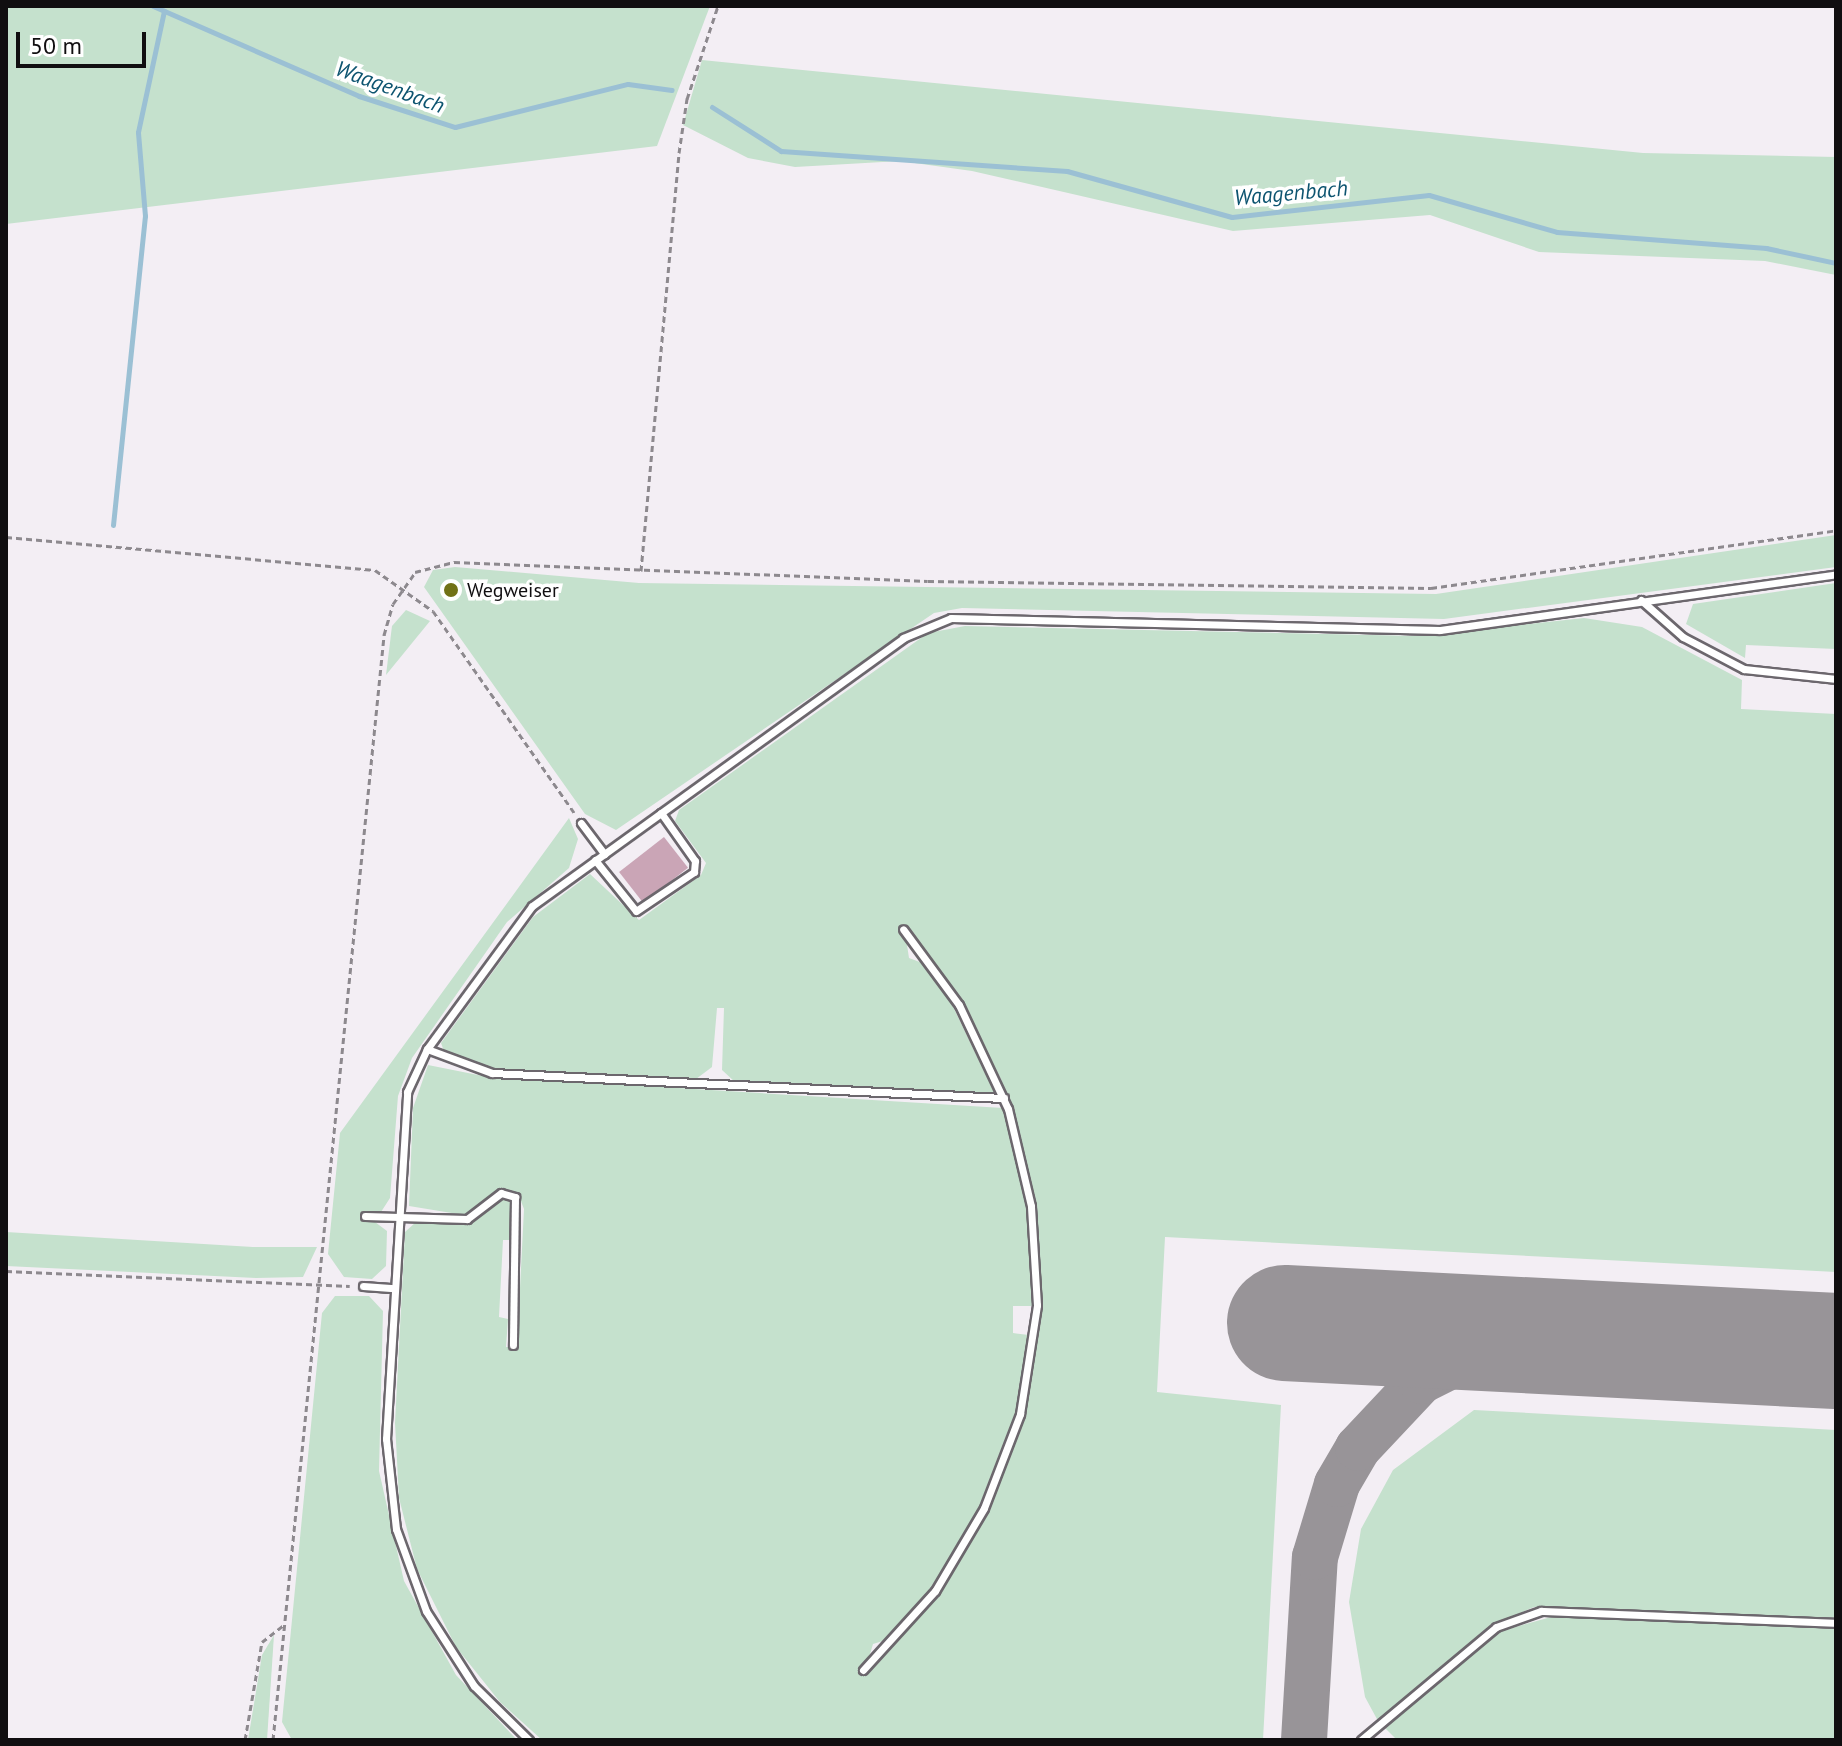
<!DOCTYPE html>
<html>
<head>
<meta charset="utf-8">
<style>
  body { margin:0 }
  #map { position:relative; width:1842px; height:1746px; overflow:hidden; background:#f3eef4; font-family:"PT Sans",sans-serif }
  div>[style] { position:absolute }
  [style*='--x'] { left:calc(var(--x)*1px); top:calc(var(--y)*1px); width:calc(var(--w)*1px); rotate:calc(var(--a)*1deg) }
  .green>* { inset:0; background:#c5e1cd }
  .stream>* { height:5px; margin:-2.5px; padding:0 2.5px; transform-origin:2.5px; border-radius:2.5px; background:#9bc0d4 }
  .taxiway>* { height:46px; margin:-23px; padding:0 23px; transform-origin:23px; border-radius:23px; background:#989498 }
  .runway>* { height:116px; margin:-58px; padding:0 58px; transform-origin:58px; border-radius:58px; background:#989498 }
  .building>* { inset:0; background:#caa5b6; transform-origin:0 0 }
  .path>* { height:3px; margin-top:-1.5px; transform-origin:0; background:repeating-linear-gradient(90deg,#8d898e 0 6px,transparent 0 10px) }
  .roads { filter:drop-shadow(2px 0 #6c676d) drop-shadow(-2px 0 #6c676d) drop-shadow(0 2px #6c676d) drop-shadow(0 -2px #6c676d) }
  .lane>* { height:7px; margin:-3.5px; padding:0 3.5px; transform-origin:3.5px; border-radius:3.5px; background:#fff }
  .dots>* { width:22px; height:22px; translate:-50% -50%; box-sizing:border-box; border:4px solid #fff; border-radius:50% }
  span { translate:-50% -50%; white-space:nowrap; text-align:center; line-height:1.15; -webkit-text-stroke:7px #fff; paint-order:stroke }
  .poi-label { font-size:20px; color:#100e10 }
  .left { translate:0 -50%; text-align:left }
  .water-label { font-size:22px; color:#0d5470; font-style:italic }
  .frame { position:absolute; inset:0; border:8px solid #100e10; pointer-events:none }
  .scale { position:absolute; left:16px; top:32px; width:130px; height:36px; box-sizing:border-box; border:4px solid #100e10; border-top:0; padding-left:10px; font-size:24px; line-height:28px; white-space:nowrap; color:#100e10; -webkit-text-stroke:6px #fff; paint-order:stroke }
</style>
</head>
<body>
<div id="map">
  <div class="green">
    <i style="clip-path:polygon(6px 6px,710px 6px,657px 146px,6px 224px)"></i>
    <i style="clip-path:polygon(702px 60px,1643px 153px,1836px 157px,1836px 275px,1765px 261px,1539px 252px,1430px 215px,1233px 231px,972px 171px,900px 161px,795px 167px,748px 158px,683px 125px)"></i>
    <i style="clip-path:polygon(1836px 535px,1836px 567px,1444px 619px,962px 608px,934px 613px,616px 830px,585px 814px,424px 587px,433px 570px,455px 567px,639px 583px,1436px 594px)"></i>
    <i style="clip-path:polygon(1836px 583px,1836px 649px,1746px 645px,1745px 658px,1686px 624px,1693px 604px)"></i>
    <i style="clip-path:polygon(406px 610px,430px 621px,386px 675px,392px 626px)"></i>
    <i style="clip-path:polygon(1584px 618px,1642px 627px,1742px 680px,1741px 709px,1836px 714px,1836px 1272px,1165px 1237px,1157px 1392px,1281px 1405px,1263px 1740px,542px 1740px,500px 1702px,456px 1647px,417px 1569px,399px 1498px,395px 1423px,405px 1232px,416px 1222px,470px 1223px,501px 1197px,513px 1200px,514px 1240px,503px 1240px,499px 1317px,508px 1319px,506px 1347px,517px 1347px,524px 1209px,519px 1196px,503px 1189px,464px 1215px,409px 1206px,413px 1108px,428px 1065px,483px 1076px,1003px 1108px,1025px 1188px,1032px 1268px,1032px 1306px,1013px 1306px,1013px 1333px,1029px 1335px,1017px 1408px,974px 1520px,925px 1597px,886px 1640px,873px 1644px,864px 1674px,945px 1582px,997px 1489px,1027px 1394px,1040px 1285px,1031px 1187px,1001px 1079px,952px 989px,904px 925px,909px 958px,925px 964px,947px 994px,995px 1094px,735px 1082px,722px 1070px,724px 1008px,717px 1008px,712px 1067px,696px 1079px,488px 1069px,445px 1054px,441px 1043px,533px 917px,590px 874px,639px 920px,701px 875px,706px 863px,675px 821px,679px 810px,928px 633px,965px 626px,1417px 636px)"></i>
    <i style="clip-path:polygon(569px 818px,578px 839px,569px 868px,507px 922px,412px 1058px,398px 1096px,390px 1198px,381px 1212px,363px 1213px,387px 1231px,386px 1266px,372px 1279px,344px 1277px,328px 1254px,340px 1133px)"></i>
    <i style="clip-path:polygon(6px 1232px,253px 1247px,317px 1247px,303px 1277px,256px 1278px,6px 1266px)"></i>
    <i style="clip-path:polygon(335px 1296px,369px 1296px,383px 1311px,379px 1471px,404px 1581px,456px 1675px,517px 1740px,292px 1740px,282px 1722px,322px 1313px)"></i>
    <i style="clip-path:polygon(1474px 1410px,1836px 1430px,1836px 1618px,1534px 1607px,1488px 1627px,1378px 1721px,1365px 1697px,1349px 1602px,1361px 1529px,1393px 1470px)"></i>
    <i style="clip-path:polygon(1562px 1614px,1836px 1628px,1836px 1740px,1397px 1740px,1385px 1728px,1501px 1631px)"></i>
    <i style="clip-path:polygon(274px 1635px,267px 1740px,248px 1740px,262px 1655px)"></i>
  </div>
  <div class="stream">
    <i style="--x:153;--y:6;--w:225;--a:23.6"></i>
    <i style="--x:359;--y:96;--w:101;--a:17.9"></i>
    <i style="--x:455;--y:127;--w:178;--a:-14"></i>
    <i style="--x:628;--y:84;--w:44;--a:7.8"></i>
    <i style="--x:712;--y:107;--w:82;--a:32.5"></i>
    <i style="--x:781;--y:151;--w:287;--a:4"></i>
    <i style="--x:1067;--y:171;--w:171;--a:15.6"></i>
    <i style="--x:1232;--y:217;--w:198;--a:-6.4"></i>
    <i style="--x:1429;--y:195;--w:133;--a:16.1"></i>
    <i style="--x:1557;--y:232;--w:210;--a:4.4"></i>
    <i style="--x:1766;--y:248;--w:72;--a:12.1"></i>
    <i style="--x:113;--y:525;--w:311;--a:-84.1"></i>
    <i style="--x:145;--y:216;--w:84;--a:-94.8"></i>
    <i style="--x:138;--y:132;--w:124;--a:-77.9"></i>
  </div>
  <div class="taxiway">
    <i style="--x:1304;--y:1740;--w:183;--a:-86.6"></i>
    <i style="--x:1315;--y:1557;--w:76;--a:-73.2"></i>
    <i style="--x:1337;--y:1484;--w:42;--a:-59.7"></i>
    <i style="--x:1358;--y:1448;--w:92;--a:-46.8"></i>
    <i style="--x:1421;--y:1381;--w:63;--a:-26.6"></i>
    <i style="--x:1477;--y:1353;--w:70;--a:-14"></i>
  </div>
  <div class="runway">
    <i style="--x:1285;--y:1323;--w:552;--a:2.91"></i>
  </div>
  <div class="building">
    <i style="left:664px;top:837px;width:39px;height:57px;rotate:52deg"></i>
  </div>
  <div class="path">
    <i style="--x:6;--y:537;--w:370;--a:5.1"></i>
    <i style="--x:375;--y:570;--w:71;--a:35.3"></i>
    <i style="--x:433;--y:611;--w:246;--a:55"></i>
    <i style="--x:641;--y:571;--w:420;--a:-84.8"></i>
    <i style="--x:679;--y:153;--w:55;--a:-81.6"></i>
    <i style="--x:687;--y:99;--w:98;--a:-71.6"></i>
    <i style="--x:6;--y:1271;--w:344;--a:2.5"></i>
    <i style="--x:245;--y:1740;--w:99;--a:-80.2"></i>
    <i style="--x:262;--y:1642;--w:29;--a:-38"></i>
    <i style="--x:273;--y:1740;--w:1111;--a:-84.26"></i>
    <i style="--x:384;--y:635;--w:32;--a:-74"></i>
    <i style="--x:393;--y:604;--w:39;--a:-55"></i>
    <i style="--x:415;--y:572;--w:40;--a:-14.4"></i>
    <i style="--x:454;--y:562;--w:474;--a:2.3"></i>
    <i style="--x:928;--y:581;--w:503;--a:0.8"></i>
    <i style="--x:1431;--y:588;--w:409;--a:-8.1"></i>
  </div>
  <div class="roads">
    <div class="lane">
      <i style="--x:1641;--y:600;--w:56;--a:41.4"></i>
      <i style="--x:1683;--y:637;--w:69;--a:27.7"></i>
      <i style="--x:1744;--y:669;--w:93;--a:6.2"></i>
      <i style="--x:581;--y:823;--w:39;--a:53"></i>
      <i style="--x:595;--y:860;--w:65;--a:51.2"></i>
      <i style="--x:636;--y:911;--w:70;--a:-33.9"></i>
      <i style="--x:694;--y:872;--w:11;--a:-85"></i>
      <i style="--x:695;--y:861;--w:59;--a:-125.3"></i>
      <i style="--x:427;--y:1049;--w:69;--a:20.3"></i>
      <i style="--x:492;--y:1073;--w:513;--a:2.8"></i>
      <i style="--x:365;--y:1216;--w:102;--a:1.7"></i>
      <i style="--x:467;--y:1219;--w:43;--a:-37.4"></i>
      <i style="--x:501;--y:1193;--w:15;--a:16"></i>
      <i style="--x:515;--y:1197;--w:148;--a:90.8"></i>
      <i style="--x:363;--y:1286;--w:31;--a:4"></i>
      <i style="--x:863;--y:1670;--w:107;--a:-47.7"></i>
      <i style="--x:935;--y:1591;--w:96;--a:-59.4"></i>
      <i style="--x:984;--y:1508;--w:101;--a:-69"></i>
      <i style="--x:1020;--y:1414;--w:110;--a:-81.1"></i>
      <i style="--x:1037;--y:1305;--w:99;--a:-93.5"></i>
      <i style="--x:1031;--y:1206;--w:100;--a:-103.3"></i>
      <i style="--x:1008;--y:1109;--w:115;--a:-115.2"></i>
      <i style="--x:959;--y:1005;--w:94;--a:-126.4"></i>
      <i style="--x:529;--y:1740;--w:77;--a:-135.5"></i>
      <i style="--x:474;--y:1686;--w:89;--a:-122.6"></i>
      <i style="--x:426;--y:1611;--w:87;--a:-110.1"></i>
      <i style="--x:396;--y:1529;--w:91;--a:-96.3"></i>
      <i style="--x:386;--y:1439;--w:348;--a:-86.5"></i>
      <i style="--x:407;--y:1092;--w:47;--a:-65.1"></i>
      <i style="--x:427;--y:1049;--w:177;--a:-53.7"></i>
      <i style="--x:532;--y:906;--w:458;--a:-35.8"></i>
      <i style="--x:903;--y:638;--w:52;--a:-22.6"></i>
      <i style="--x:951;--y:618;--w:489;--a:1.4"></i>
      <i style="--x:1440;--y:630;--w:400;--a:-8"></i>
      <i style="--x:1361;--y:1740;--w:176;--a:-39.9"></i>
      <i style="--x:1496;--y:1627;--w:48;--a:-19.6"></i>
      <i style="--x:1541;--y:1611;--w:295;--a:2.3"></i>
    </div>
  </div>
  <div class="dots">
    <i style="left:451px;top:590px;background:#717116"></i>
  </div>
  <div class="poi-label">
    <span class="left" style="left:467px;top:590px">Wegweiser</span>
  </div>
  <div class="water-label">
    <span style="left:390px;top:87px;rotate:20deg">Waagenbach</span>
    <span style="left:1291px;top:193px;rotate:-5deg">Waagenbach</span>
  </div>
  <div class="frame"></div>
  <div class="scale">50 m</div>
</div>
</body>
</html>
